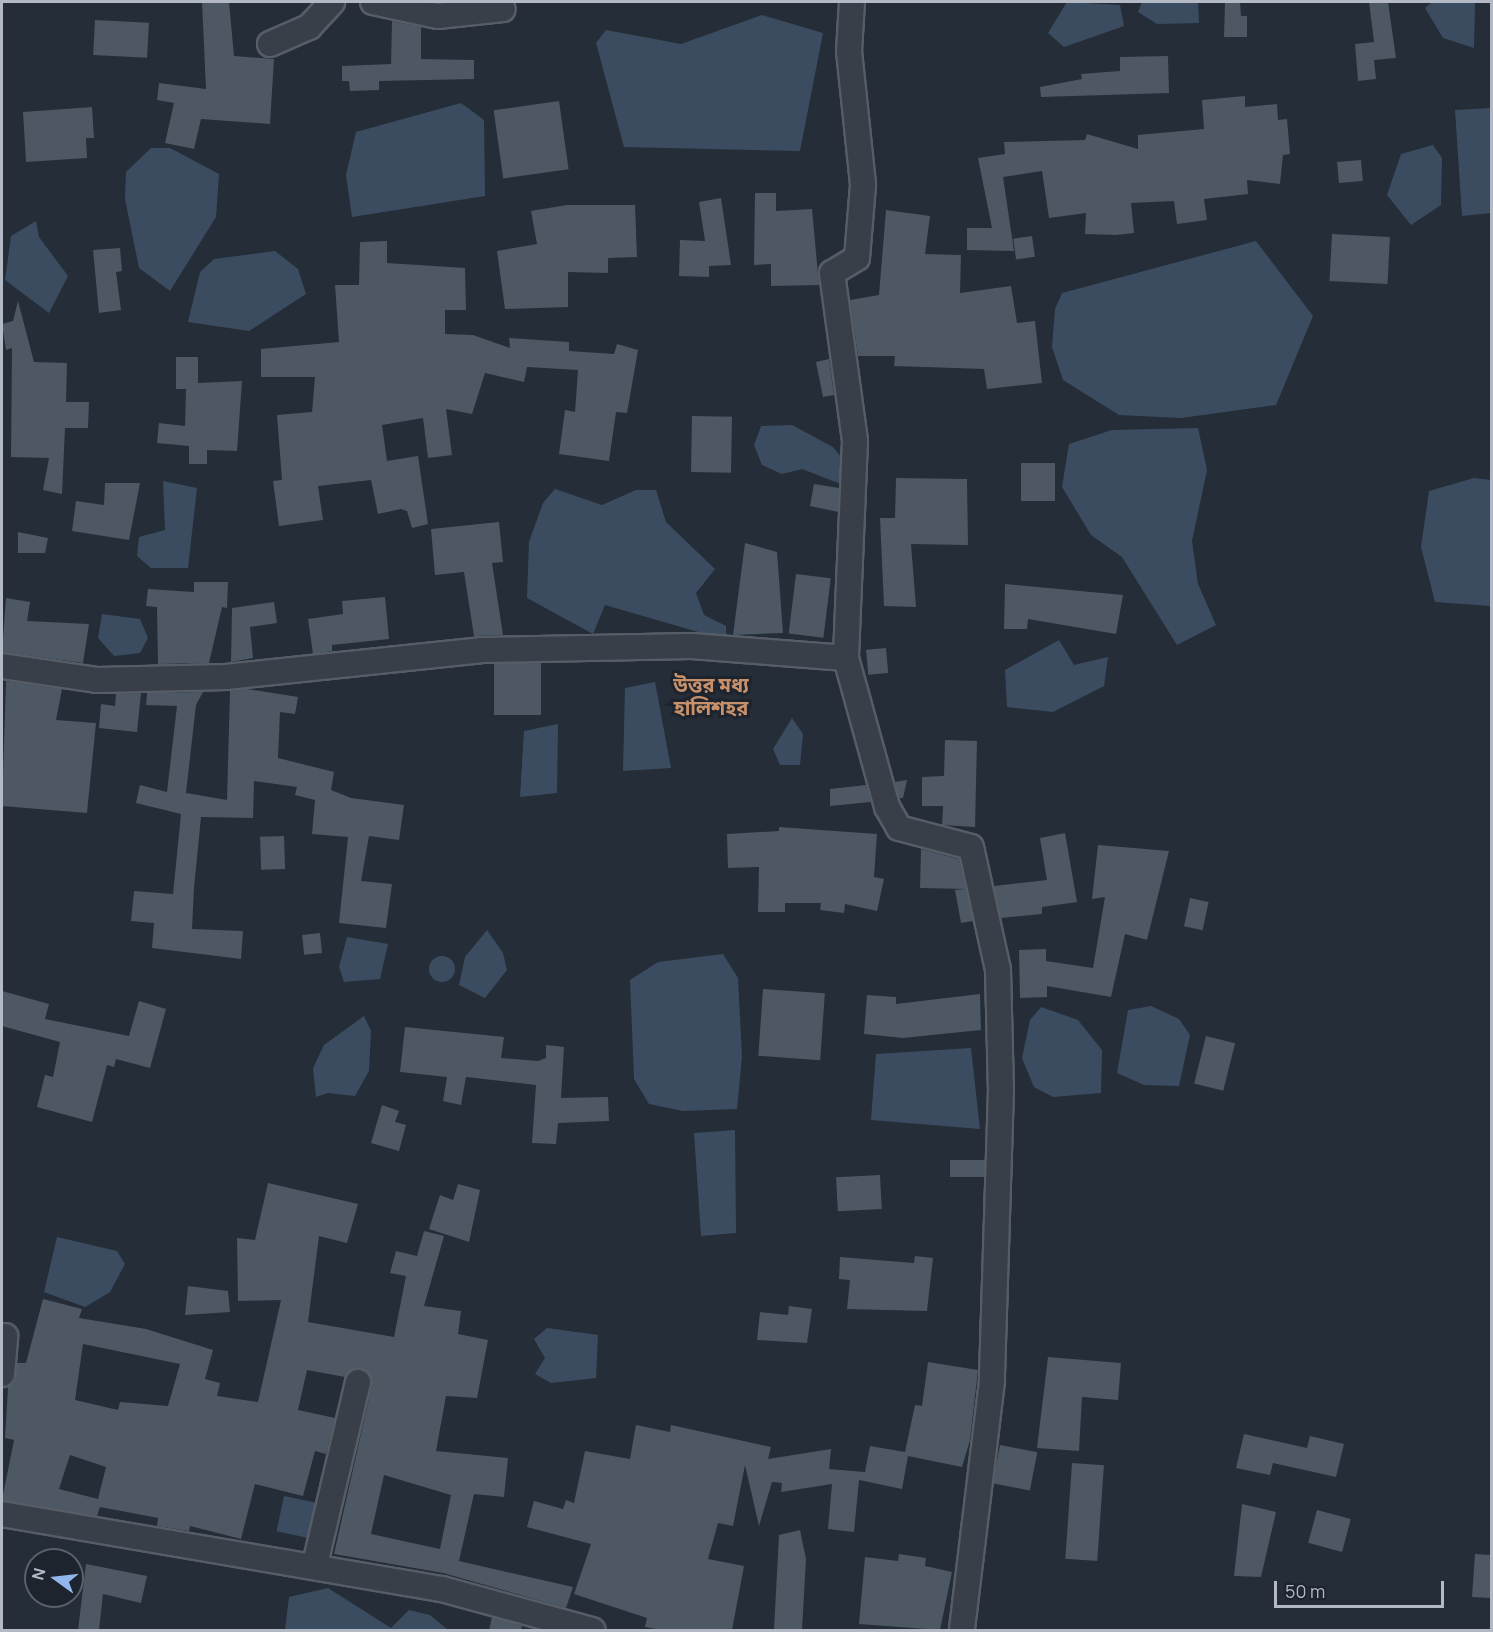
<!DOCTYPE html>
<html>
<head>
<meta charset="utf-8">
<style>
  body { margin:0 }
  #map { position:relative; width:1493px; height:1632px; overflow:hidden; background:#242d38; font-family:Manrope,"Noto Sans Bengali",sans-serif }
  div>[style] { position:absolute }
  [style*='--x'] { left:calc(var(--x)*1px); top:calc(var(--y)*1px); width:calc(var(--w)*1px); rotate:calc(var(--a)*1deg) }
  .water>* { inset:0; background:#3c4c60; transform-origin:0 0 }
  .round { border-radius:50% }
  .building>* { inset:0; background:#4d5864; transform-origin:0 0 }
  .roads { filter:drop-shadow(2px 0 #565d67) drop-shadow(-2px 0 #565d67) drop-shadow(0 2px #565d67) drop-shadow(0 -2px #565d67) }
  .street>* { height:24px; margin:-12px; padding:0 12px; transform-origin:12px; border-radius:12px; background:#383f49 }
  span { translate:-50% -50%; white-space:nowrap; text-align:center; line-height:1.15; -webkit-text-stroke:6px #1d242e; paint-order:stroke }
  .neighbourhood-label { font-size:20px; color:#c8916a; font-weight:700 }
  .frame { position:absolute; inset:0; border:3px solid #b3bac5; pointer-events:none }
  .north { position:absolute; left:24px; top:1548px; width:60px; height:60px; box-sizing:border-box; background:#1d242e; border:2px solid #59606a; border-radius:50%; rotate:285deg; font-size:16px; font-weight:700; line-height:24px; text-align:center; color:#b3bac5 }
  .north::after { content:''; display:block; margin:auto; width:21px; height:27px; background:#90b6ec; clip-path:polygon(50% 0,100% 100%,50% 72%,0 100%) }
  .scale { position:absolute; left:1274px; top:1581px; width:170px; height:27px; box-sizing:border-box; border:3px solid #b3bac5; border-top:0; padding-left:8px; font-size:18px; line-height:21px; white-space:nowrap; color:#b3bac5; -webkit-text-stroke:4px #1d242e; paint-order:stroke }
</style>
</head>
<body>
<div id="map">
  <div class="water">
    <i style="clip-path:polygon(1067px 2px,1120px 5px,1124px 26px,1064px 47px,1048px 33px)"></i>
    <i style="clip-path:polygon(1142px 2px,1198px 2px,1199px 23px,1157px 24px,1138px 12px)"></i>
    <i style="clip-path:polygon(1432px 2px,1475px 2px,1474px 48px,1443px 38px,1425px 8px)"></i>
    <i style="clip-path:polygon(762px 15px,823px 33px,800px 151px,624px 147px,596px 43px,606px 30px,681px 44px)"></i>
    <i style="clip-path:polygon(461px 103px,484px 120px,485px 196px,352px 217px,346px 175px,356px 132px)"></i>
    <i style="clip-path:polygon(1491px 108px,1491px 213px,1462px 216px,1455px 110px)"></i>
    <i style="clip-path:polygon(1433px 145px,1442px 158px,1441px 205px,1411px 225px,1387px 195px,1401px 154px)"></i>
    <i style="clip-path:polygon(151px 148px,170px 148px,219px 174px,216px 217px,170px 291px,139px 268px,125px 199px,126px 172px)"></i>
    <i style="clip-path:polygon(36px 221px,39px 237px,68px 276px,49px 313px,5px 280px,11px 236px)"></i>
    <i style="clip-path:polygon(1256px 241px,1313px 316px,1276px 405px,1181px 418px,1119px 415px,1063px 380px,1052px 347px,1055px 309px,1062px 293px)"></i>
    <i style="clip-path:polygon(275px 251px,298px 269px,306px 294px,249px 331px,188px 322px,200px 272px,214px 259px)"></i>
    <i style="clip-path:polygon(792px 425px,833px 447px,849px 467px,851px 488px,802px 469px,782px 474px,762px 465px,754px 445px,761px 426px)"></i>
    <i style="clip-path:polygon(1198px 428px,1207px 470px,1192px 541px,1198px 584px,1216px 625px,1177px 645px,1122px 557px,1091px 535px,1062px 487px,1069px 444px,1112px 430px)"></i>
    <i style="clip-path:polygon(1474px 478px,1491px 480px,1491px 606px,1435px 602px,1421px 547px,1429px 491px)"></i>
    <i style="clip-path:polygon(163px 481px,197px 488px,188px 568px,151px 568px,137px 556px,139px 537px,165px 530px)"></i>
    <i style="clip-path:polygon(555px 489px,602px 505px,636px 490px,656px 490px,666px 522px,715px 569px,696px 593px,704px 615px,726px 626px,726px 640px,605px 605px,593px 634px,527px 598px,529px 542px,543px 503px)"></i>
    <i style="clip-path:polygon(102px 614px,140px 619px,148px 638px,140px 653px,114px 656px,98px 638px)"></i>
    <i style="clip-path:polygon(1059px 640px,1074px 665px,1108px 657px,1104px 686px,1053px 712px,1007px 707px,1005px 670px)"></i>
    <i style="clip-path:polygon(655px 682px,671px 768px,623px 771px,625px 688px)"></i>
    <i style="clip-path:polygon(792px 718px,803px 734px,800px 765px,780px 765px,773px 749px)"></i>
    <i style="clip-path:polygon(558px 724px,557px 793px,520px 797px,524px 731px)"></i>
    <i style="clip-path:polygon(487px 930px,503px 953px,507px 970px,485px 998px,459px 985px,465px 957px)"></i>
    <i style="clip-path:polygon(347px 937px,388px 944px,380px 979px,344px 982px,339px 967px)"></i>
    <i style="clip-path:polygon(723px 954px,738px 978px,742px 1057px,737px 1109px,683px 1111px,649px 1104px,634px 1079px,630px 980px,658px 962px)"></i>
    <i class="round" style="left:429px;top:956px;width:26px;height:26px"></i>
    <i style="clip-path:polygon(1151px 1006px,1179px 1019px,1190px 1035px,1179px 1086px,1144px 1085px,1117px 1073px,1128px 1010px)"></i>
    <i style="clip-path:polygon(1041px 1007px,1078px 1020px,1102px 1050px,1101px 1093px,1053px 1097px,1034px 1087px,1022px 1058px,1030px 1020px)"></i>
    <i style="clip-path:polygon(364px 1016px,371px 1031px,369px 1071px,355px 1096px,328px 1093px,316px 1097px,313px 1068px,324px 1045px)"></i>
    <i style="clip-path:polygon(971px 1048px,980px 1129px,871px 1120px,876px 1054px)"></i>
    <i style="clip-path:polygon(735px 1130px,736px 1233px,701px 1236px,694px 1133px)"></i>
    <i style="clip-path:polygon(57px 1237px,117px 1251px,125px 1264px,110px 1292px,85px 1307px,44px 1292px)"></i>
    <i style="clip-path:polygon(547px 1328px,598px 1335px,596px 1378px,551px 1383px,535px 1374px,545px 1358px,534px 1339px)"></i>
    <i style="left:284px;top:1496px;width:34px;height:36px;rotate:12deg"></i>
    <i style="clip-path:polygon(328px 1588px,391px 1628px,409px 1610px,430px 1615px,448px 1630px,285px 1630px,289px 1597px)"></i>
  </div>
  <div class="building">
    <i style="clip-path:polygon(202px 2px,229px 2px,234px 56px,274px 59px,270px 124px,201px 119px,194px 149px,165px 143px,174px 103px,157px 100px,159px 83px,206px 89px)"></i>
    <i style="clip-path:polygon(1225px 2px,1240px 2px,1241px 16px,1247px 16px,1247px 37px,1224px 37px)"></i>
    <i style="clip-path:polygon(1369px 2px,1388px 2px,1396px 58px,1374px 60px,1376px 79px,1358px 81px,1355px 44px,1374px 42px)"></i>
    <i style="left:95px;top:20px;width:54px;height:35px;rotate:3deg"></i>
    <i style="clip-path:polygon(392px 21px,421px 27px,421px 59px,474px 60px,474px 79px,379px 81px,379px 90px,350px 91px,349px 81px,342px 81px,342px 66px,391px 64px)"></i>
    <i style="clip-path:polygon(1168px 56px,1169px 93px,1041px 97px,1040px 87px,1082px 79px,1081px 74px,1120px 71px,1120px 57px)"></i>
    <i style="clip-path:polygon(1245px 96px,1245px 107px,1277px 104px,1278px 120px,1287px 119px,1290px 154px,1283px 155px,1280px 184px,1247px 180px,1248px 194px,1204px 199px,1207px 220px,1177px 224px,1174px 201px,1131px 203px,1134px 233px,1116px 235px,1085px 234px,1086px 213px,1049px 218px,1042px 171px,1003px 177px,1014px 251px,967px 250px,967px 228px,992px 228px,978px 158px,1005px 154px,1004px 142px,1085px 140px,1087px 134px,1138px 149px,1138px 135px,1204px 129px,1202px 100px)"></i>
    <i style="left:559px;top:101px;width:69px;height:66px;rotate:82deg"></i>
    <i style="clip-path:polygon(92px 107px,94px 138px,86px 138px,87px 158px,26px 162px,23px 112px)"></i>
    <i style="left:1361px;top:160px;width:21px;height:24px;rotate:85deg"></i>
    <i style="clip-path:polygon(755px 193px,776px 193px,776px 211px,812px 209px,819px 285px,771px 286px,771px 264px,754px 265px)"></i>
    <i style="clip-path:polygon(721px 198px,731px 265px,709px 266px,709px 277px,679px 276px,680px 240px,705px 241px,699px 202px)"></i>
    <i style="clip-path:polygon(567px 205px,635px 205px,637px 257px,608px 258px,608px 273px,568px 272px,568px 307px,505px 309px,497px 251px,537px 244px,531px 211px)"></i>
    <i style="clip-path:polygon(886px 210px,930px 216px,925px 254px,961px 255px,960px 293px,1011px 286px,1017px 323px,1035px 321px,1042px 383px,987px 389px,984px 369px,894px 366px,895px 356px,858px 356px,850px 300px,879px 295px)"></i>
    <i style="left:1332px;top:234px;width:58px;height:47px;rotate:3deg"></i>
    <i style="left:1032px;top:236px;width:21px;height:19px;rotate:82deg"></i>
    <i style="clip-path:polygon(387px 241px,387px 263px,465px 268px,466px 310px,445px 310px,445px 334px,473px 335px,510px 348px,509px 338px,569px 342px,569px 351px,614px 354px,617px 344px,638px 350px,627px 413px,616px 412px,609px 461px,559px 454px,565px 410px,575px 412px,578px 370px,527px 367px,524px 382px,485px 373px,472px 414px,446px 409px,452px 455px,428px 458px,423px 418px,382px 425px,387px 461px,418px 456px,428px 524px,412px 528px,407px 511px,401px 509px,378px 514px,371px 480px,318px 486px,323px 520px,279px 526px,273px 481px,282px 480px,277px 415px,312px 412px,315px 377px,261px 377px,261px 349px,339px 342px,335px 285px,359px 285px,360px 242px)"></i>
    <i style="clip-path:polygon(120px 248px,122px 271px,116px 272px,121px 310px,99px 313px,93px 250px)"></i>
    <i style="clip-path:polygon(18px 301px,34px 362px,67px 363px,66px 402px,89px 402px,88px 428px,65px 428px,62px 494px,43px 490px,49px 458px,11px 457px,12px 348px,6px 350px,2px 324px,13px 321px)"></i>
    <i style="clip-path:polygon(176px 357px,198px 357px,198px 383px,242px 381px,237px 451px,207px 450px,207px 464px,189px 464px,189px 446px,157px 443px,159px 423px,185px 426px,186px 389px,176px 389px)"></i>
    <i style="clip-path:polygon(829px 359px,834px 395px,823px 397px,816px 362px)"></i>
    <i style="left:692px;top:416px;width:40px;height:56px;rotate:1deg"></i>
    <i style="left:1021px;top:463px;width:34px;height:38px"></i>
    <i style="clip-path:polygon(896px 478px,967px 479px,968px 545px,911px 544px,916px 607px,884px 606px,880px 518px,895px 518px)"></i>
    <i style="clip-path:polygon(105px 483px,140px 483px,129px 540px,72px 531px,76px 501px,104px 505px)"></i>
    <i style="clip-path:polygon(814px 484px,839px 488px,838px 512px,810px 506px)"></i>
    <i style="clip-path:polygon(499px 522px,503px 562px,492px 563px,503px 635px,474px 636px,464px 572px,435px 575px,431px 529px)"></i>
    <i style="clip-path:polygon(18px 532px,48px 538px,45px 553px,18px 553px)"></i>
    <i style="clip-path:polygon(745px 543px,777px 552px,783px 633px,733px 635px)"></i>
    <i style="left:796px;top:574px;width:35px;height:60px;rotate:7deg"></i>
    <i style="clip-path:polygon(194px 582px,228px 582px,227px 608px,222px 607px,209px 663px,158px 664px,157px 607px,146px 606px,148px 589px,194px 592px)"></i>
    <i style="clip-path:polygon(1005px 584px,1123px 595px,1116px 634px,1028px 619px,1027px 629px,1004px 629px)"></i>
    <i style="clip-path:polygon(385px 597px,389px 639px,332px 645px,332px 651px,313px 654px,308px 619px,343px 614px,342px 601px)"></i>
    <i style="clip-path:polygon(6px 598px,30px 602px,27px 621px,89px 624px,83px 663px,2px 652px)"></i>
    <i style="clip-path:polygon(274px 602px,277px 623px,250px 627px,253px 658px,231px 662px,232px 608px)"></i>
    <i style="left:886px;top:648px;width:25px;height:20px;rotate:85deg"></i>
    <i style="left:541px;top:663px;width:52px;height:47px;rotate:90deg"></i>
    <i style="clip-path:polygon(6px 681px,62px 689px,56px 720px,96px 723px,87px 813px,2px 806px)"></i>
    <i style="clip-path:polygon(247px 689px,298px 697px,295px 714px,280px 712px,278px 758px,334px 772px,331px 790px,351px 798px,404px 805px,399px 840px,369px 836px,361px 881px,392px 884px,386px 928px,339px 923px,348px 837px,312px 834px,315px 800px,295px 795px,297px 787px,254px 781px,253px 818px,201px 817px,194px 888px,192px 929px,243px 931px,241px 959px,152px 948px,154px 923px,131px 921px,134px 891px,173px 894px,181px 814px,136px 803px,140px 785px,167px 792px,177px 706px,146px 705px,147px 693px,203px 692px,196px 705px,186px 793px,227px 800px,230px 691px)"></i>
    <i style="clip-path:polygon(141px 693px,137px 732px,99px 728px,101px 704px,115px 706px,116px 694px)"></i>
    <i style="clip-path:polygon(945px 740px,977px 741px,975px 827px,942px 825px,943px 806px,922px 806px,922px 777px,944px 776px)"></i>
    <i style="clip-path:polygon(907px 780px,903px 798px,899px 798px,895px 782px)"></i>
    <i style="clip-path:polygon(866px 785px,871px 802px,830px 806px,830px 789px)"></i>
    <i style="clip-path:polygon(779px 827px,877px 834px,874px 877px,884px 879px,877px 911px,845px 904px,844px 913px,820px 910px,821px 903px,785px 903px,785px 912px,758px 912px,759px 867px,728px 868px,727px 834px,779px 831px)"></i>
    <i style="clip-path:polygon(1065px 833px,1077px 902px,1042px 907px,1042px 914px,1001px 918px,994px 886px,1047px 880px,1040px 838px)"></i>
    <i style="left:284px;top:836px;width:33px;height:24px;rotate:88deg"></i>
    <i style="clip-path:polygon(1098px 845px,1169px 851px,1147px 940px,1125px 934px,1111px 997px,1047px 986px,1047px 997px,1020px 998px,1019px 950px,1046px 949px,1046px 961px,1093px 968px,1105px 897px,1092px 899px)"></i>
    <i style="clip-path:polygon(921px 849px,959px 859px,973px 921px,961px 923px,955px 890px,965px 889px,920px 888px)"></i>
    <i style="left:1190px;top:898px;width:19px;height:29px;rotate:12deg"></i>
    <i style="left:320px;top:933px;width:20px;height:18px;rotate:84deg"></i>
    <i style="left:763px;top:989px;width:62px;height:67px;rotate:4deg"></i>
    <i style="clip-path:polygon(2px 991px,49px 1004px,45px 1019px,129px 1036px,139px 1001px,166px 1009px,150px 1068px,116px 1059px,114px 1067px,107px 1065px,92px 1122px,37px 1107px,45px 1075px,53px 1077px,60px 1042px,2px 1026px)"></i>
    <i style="clip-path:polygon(980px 994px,981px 1030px,903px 1038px,864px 1034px,867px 995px,896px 997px,896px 1004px)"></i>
    <i style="clip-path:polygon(405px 1027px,504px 1037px,501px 1058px,538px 1061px,546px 1058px,546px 1045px,564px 1047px,561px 1098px,608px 1097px,609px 1121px,558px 1123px,556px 1144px,532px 1143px,536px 1085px,466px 1077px,461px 1105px,443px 1101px,447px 1077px,400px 1072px)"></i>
    <i style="left:1206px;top:1036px;width:30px;height:49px;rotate:14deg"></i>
    <i style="clip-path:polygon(382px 1105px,399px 1111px,395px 1122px,406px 1125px,399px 1151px,371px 1143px)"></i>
    <i style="left:950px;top:1160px;width:35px;height:17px"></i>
    <i style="left:880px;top:1175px;width:34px;height:44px;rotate:87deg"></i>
    <i style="clip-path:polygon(evenodd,268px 1183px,358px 1204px,347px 1243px,319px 1236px,308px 1322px,394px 1337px,406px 1276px,390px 1273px,396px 1251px,417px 1256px,424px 1231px,444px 1236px,424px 1306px,461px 1311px,458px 1334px,488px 1340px,477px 1398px,446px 1396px,436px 1451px,508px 1458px,504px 1497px,474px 1494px,459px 1561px,573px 1587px,566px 1608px,443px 1573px,334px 1554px,372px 1385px,361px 1368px,345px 1377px,307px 1370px,298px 1410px,335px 1418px,326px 1454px,315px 1451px,303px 1496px,255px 1484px,241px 1539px,190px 1526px,189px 1531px,157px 1526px,158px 1518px,100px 1507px,97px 1516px,2px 1500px,14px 1440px,5px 1438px,8px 1387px,17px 1363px,26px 1363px,43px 1299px,82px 1309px,79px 1318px,146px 1329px,213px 1350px,205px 1379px,220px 1383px,217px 1396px,258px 1402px,281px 1300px,238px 1301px,237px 1238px,255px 1240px,268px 1183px,83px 1344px,180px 1364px,168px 1406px,120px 1402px,118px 1410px,75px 1400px,83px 1344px,268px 1183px,70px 1455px,106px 1467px,98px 1499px,59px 1489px,70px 1455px,268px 1183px,384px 1475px,451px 1495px,440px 1549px,371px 1534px,384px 1475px)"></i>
    <i style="clip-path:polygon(458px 1184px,480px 1190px,469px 1242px,429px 1229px,440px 1195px,453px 1200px)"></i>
    <i style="clip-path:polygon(915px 1256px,933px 1258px,927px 1311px,847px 1309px,850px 1280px,839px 1279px,840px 1257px,914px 1263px)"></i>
    <i style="clip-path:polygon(188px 1286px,228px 1291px,230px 1312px,185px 1315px)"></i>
    <i style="clip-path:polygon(789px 1306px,812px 1309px,807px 1343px,757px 1340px,760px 1312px,788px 1315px)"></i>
    <i style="clip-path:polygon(1048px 1357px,1121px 1363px,1118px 1400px,1082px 1397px,1079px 1451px,1037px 1448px)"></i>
    <i style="clip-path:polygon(928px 1362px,978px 1370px,970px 1440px,962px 1467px,908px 1456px,902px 1489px,859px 1480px,854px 1532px,828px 1529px,832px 1484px,781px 1492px,782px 1483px,772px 1482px,759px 1526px,745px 1465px,733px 1526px,718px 1523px,708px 1559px,744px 1566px,732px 1630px,662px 1630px,645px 1627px,647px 1618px,574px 1594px,591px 1544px,527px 1527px,534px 1501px,563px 1509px,566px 1500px,574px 1503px,585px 1451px,630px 1459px,636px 1425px,670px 1432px,671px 1425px,771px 1447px,768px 1459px,831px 1449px,829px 1469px,865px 1472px,870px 1446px,905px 1452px,915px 1405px,922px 1406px)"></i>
    <i style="clip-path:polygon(1244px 1434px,1307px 1448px,1310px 1436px,1344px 1444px,1336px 1477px,1273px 1463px,1270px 1475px,1236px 1468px)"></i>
    <i style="left:1000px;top:1445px;width:38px;height:39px;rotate:11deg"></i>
    <i style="left:1072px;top:1463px;width:32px;height:96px;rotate:4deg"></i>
    <i style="clip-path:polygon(1242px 1504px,1276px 1512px,1261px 1577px,1234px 1576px)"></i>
    <i style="left:1317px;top:1510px;width:35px;height:34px;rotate:15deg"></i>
    <i style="clip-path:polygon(800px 1530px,806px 1559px,802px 1630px,774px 1630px,779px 1535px)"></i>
    <i style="clip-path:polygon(899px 1554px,926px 1558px,925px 1566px,952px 1572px,940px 1630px,859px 1624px,865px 1557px,898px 1561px)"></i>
    <i style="clip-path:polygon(1475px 1554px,1491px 1555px,1491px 1598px,1472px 1597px)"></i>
    <i style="clip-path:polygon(86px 1564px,147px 1576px,141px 1603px,103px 1594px,99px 1630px,78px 1630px)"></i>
    <i style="clip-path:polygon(492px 1617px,522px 1626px,521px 1630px,489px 1630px)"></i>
  </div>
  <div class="roads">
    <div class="street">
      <i style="--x:373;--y:2;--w:66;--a:12.2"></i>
      <i style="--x:438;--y:16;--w:65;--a:-6.1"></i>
      <i style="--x:852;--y:2;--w:49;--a:93.5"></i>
      <i style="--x:849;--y:51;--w:135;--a:84"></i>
      <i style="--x:863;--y:185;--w:73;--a:94.7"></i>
      <i style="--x:857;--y:258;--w:29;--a:149"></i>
      <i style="--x:832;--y:273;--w:170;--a:82.2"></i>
      <i style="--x:855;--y:441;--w:217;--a:92.4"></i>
      <i style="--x:846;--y:658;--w:155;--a:74.6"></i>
      <i style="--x:887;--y:807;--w:24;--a:60"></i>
      <i style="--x:899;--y:828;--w:74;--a:14.8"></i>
      <i style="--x:971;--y:847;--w:126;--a:77.6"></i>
      <i style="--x:998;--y:970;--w:119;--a:88.6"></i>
      <i style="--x:1001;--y:1089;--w:292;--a:91.8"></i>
      <i style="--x:992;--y:1381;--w:251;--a:96.9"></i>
      <i style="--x:270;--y:44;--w:43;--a:-23.6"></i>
      <i style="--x:309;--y:27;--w:34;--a:-47"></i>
      <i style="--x:2;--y:666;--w:97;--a:8.3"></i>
      <i style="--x:98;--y:680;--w:128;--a:-1.3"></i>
      <i style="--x:226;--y:677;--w:256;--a:-6"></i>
      <i style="--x:481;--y:650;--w:211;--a:-1.1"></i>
      <i style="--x:692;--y:646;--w:154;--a:4.5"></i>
      <i style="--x:2;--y:1374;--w:38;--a:-85"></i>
      <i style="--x:2;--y:1514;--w:446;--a:9.7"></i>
      <i style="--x:442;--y:1589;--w:156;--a:15.3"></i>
      <i style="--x:315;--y:1564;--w:187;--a:-76.7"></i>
    </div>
  </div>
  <div class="neighbourhood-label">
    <span style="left:711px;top:696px">উত্তর মধ্য<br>হালিশহর</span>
  </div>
  <div class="frame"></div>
  <div class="north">N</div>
  <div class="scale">50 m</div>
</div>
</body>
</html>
